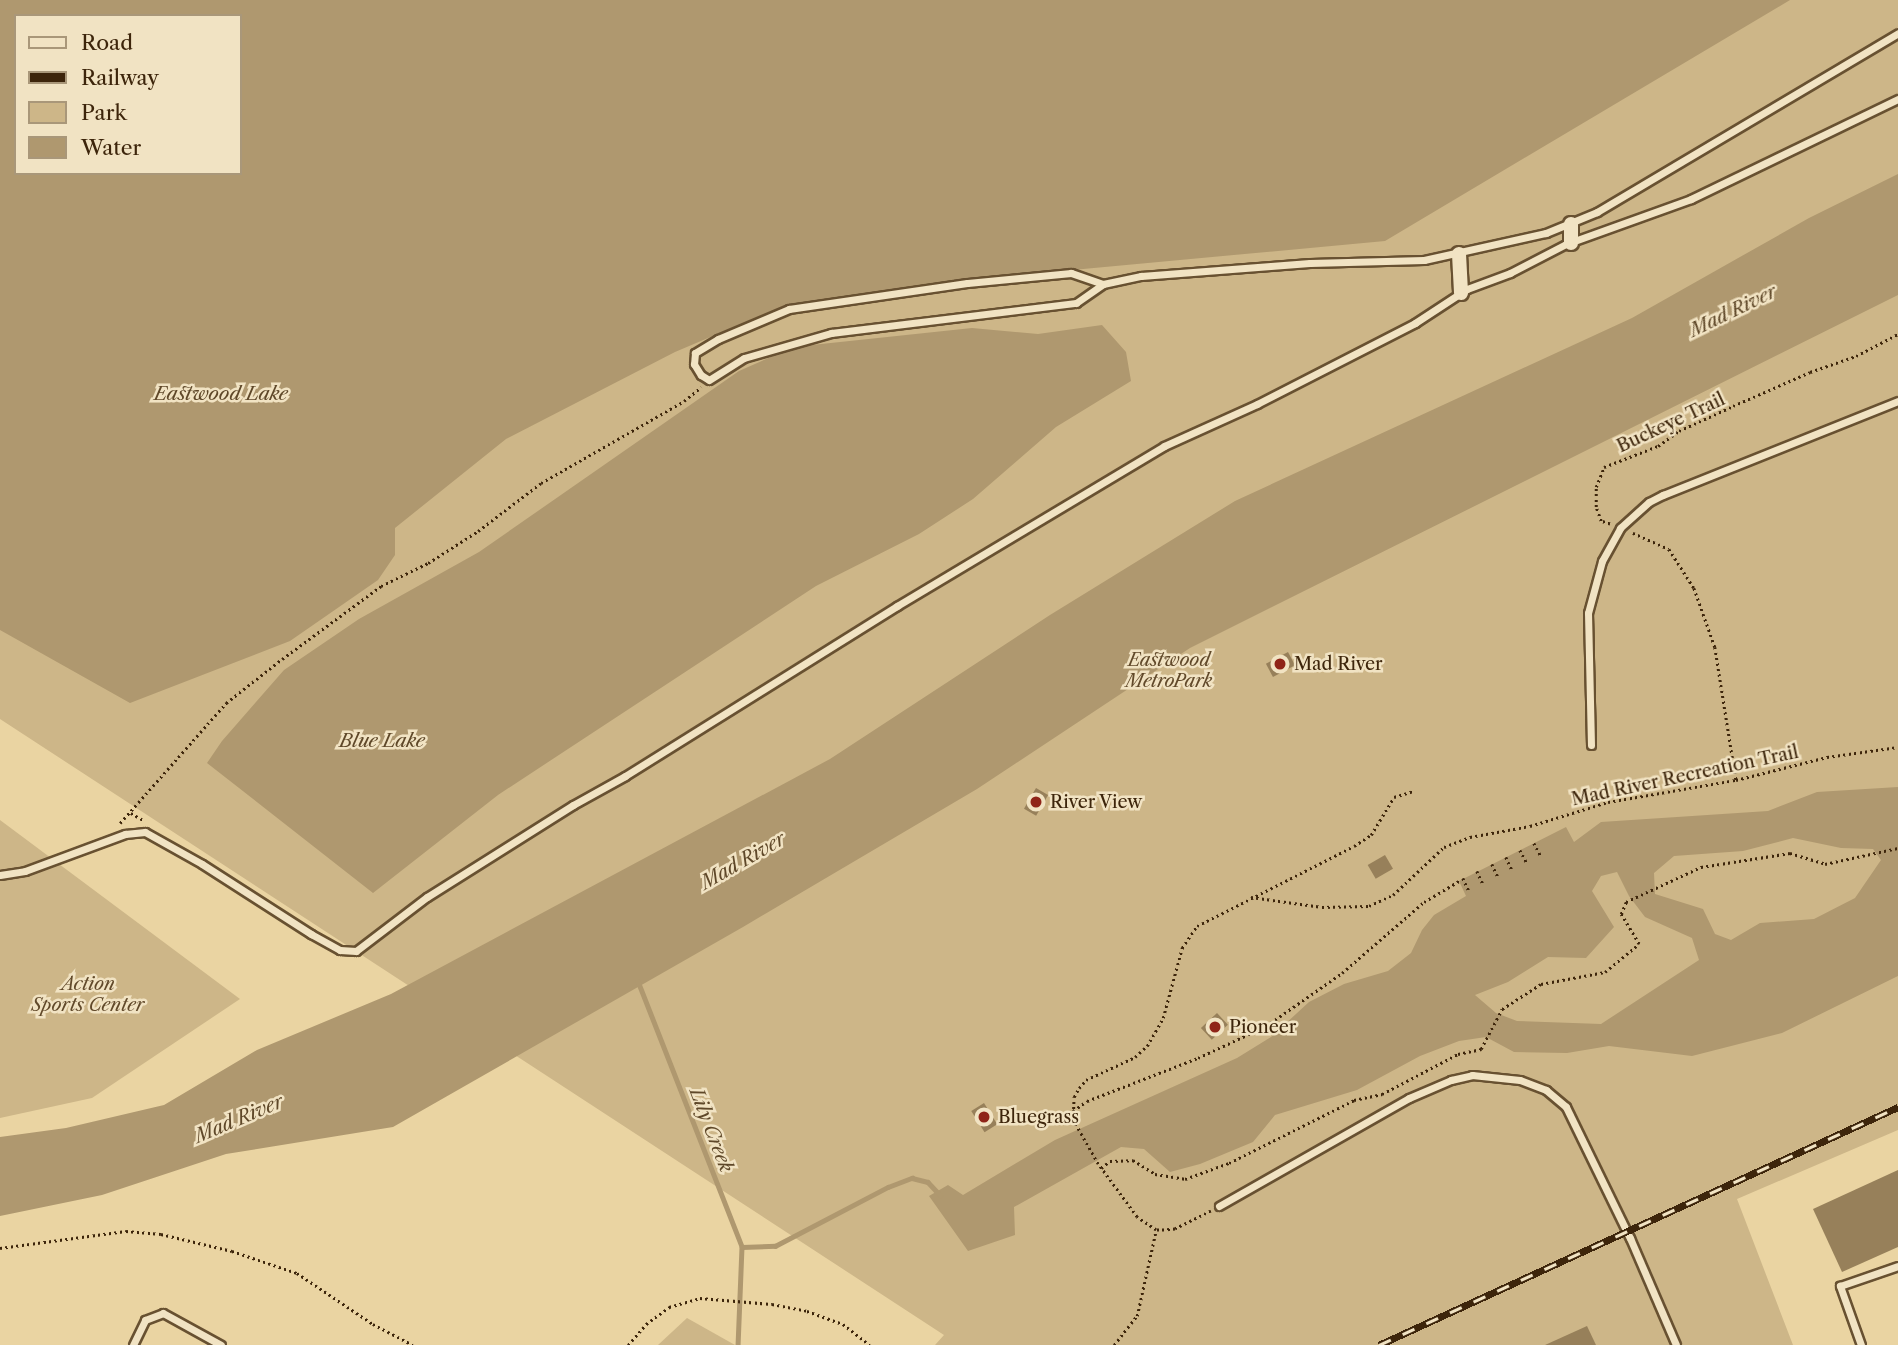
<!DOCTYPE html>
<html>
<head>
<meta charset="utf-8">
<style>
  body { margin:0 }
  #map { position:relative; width:1898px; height:1345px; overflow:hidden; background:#ead4a2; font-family:"Libre Caslon Text",serif }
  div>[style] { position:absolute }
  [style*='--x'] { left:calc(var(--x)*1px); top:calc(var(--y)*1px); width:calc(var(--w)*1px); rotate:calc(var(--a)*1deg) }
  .green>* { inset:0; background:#cdb688 }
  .water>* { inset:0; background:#af986f }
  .stream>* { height:4.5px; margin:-2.25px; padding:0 2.25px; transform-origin:2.25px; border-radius:2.25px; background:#af986f }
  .building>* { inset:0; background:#97805a; transform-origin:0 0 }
  .path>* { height:2.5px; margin-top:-1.25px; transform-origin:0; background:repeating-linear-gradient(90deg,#3d250b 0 2px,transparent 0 5.5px) }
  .roads { filter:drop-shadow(2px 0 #685131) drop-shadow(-2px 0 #685131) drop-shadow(0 2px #685131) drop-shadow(0 -2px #685131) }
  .service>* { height:7px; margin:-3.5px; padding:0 3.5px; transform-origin:3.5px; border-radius:3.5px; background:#f1e3c3 }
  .minor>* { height:14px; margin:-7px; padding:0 7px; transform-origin:7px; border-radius:7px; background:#f1e3c3 }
  .rail>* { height:7px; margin-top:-3.5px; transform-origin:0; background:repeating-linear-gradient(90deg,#f1e3c3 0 13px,#3d250b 0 26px); box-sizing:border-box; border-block:2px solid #3d250b }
  .dots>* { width:19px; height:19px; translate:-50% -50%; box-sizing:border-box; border:4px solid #f1e3c3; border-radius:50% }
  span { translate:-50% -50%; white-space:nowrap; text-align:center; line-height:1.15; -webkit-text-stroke:5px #f1e3c3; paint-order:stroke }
  .street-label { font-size:18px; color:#3d250b }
  .park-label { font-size:18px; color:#61492a; font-style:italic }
  .poi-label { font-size:18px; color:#3d250b }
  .left { translate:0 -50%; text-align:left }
  .water-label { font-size:19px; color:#5f4829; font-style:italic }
  .legend { position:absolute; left:14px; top:14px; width:228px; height:161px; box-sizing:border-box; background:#f1e3c3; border:2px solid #a99779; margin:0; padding:9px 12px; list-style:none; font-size:21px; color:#3d250b }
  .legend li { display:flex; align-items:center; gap:14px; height:35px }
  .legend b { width:35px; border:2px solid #a99779 }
</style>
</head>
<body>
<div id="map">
  <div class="green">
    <i style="clip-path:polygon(evenodd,0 0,1898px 0,1898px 1130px,1737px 1199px,1793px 1345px,935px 1345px,944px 1335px,0 719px,0 0,16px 16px,240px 16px,240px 173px,16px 173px,16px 16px)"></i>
    <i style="clip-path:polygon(0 820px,240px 999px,92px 1098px,0 1118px)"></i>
    <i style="clip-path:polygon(687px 1318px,735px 1345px,658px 1345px)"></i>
  </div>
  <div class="water">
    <i style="clip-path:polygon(evenodd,0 0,1790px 0,1385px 241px,931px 283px,786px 305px,675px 352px,506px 439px,395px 528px,395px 555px,378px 580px,290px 641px,130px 703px,0 630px,0 0,16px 16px,240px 16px,240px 173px,16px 173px,16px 16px)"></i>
    <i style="clip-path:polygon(1898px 174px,1898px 295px,1190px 648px,977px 789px,743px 927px,393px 1127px,226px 1154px,102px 1195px,0 1216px,0 1137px,66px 1128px,164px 1105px,257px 1050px,391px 994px,830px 759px,1050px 615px,1235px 501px,1632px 318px,1809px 218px)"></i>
    <i style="clip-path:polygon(1102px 325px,1126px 352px,1131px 381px,1056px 427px,973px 499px,919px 534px,816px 586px,498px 795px,373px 893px,207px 763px,222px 741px,284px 670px,359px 619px,479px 552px,739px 371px,793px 347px,972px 328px,1038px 334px)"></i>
    <i style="clip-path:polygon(evenodd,1898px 787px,1898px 976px,1782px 1033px,1692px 1056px,1609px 1046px,1567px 1053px,1514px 1052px,1486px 1037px,1459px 1041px,1420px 1056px,1357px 1090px,1275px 1115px,1253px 1142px,1200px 1164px,1170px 1172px,1144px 1149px,1121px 1147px,1014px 1207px,1015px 1235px,968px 1251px,929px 1196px,948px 1185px,963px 1195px,1055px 1140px,1237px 1058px,1271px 1037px,1309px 1002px,1344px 984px,1388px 971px,1411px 953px,1422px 930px,1434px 915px,1466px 896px,1459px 881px,1566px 827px,1574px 842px,1601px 822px,1768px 811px,1817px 792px,1898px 787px,1793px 838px,1841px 848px,1873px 849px,1881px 860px,1855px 898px,1814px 919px,1760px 923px,1731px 940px,1715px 934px,1703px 909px,1655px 894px,1654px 873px,1674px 856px,1743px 851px,1793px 838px,1898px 787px,1617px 872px,1629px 896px,1645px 917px,1692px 938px,1699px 960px,1601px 1024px,1517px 1021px,1496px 1013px,1475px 995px,1508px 982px,1548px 957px,1586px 958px,1614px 927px,1592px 891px,1601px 876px,1617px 872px)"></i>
  </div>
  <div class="stream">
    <i style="--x:638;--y:981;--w:286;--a:68.6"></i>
    <i style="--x:742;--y:1247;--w:98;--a:92.3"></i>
    <i style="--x:742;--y:1247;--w:33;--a:-2"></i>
    <i style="--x:775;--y:1246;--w:127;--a:-27.6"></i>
    <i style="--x:888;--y:1187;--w:26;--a:-21"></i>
    <i style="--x:912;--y:1178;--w:16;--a:14"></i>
    <i style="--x:928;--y:1182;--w:18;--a:47"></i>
  </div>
  <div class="building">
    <i style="left:1288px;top:652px;width:15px;height:25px;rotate:62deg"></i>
    <i style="left:1036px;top:788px;width:14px;height:24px;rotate:30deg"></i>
    <i style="left:1385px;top:855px;width:16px;height:20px;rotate:60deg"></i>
    <i style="left:1217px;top:1013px;width:16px;height:22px;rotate:47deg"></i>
    <i style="left:984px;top:1103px;width:25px;height:15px;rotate:58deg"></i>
    <i style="clip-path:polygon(1898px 1170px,1898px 1247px,1842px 1272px,1813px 1209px)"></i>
    <i style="clip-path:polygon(1587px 1326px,1596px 1345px,1545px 1345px)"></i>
  </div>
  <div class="path">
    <i style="--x:1610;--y:524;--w:9;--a:-162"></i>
    <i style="--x:1601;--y:521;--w:15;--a:-110"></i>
    <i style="--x:1596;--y:507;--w:20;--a:-90"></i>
    <i style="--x:1596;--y:487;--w:22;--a:-68"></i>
    <i style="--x:1604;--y:467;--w:58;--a:-21.3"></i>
    <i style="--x:1658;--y:446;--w:26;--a:-36"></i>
    <i style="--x:1679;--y:431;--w:60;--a:-24.8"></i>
    <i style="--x:1733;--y:406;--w:84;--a:-23.8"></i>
    <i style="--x:1810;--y:372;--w:49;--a:-19.2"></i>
    <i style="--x:1856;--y:356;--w:47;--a:-27.6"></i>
    <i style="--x:1633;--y:533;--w:39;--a:24"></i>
    <i style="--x:1669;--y:549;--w:46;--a:57.3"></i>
    <i style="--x:1694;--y:588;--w:63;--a:70.4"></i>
    <i style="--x:1715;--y:647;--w:135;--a:81"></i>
    <i style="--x:131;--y:813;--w:14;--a:30"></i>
    <i style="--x:120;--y:823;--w:160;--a:-48.5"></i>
    <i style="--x:226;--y:703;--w:71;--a:-38.2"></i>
    <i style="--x:282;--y:659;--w:123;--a:-36.4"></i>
    <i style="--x:381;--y:586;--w:52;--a:-26.1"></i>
    <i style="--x:428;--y:563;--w:59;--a:-32.6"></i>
    <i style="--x:478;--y:531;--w:79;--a:-37.3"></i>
    <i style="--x:541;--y:483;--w:165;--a:-29.8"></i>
    <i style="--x:684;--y:401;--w:22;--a:-39"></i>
    <i style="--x:1534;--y:843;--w:15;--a:62"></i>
    <i style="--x:1520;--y:850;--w:15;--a:62"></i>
    <i style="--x:1506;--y:857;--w:14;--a:65"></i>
    <i style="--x:1492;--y:864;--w:14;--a:65"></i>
    <i style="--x:1477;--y:871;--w:14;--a:65"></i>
    <i style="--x:1463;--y:878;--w:14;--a:65"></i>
    <i style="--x:1251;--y:897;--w:72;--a:8"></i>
    <i style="--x:1322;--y:907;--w:47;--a:-1.2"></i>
    <i style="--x:1369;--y:906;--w:26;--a:-25"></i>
    <i style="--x:1393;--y:895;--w:70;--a:-43.3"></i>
    <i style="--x:1444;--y:847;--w:28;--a:-21"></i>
    <i style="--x:1470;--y:837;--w:61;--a:-10.4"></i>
    <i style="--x:1530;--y:826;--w:82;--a:-17.1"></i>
    <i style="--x:1608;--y:802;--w:130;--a:-9.8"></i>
    <i style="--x:1736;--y:780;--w:94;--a:-14.2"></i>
    <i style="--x:1827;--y:757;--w:72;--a:-8"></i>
    <i style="--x:1073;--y:1111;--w:17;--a:-36"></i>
    <i style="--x:1087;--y:1101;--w:119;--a:-21.2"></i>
    <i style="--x:1198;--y:1058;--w:75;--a:-25.2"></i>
    <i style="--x:1266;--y:1026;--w:93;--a:-34.9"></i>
    <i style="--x:1342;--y:973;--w:108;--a:-40.9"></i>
    <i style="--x:1424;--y:902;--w:41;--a:-31"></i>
    <i style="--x:1101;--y:1168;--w:11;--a:-38"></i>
    <i style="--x:1110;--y:1161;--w:23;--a:-2"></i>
    <i style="--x:1133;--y:1160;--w:26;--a:32"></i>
    <i style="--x:1155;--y:1174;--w:30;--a:9"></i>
    <i style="--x:1185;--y:1179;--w:47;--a:-20"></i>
    <i style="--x:1229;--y:1163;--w:140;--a:-26.7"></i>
    <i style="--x:1354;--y:1100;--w:29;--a:-12"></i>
    <i style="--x:1382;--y:1094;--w:86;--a:-27.8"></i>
    <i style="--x:1458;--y:1054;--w:24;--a:-12"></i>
    <i style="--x:1481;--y:1049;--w:45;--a:-62.3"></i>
    <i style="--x:1502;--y:1009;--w:46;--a:-32.7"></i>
    <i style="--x:1541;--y:984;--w:65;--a:-10.6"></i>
    <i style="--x:1605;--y:972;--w:44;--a:-39.5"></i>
    <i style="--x:1639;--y:944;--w:35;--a:-121"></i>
    <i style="--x:1621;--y:914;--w:13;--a:-67"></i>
    <i style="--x:1626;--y:902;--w:83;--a:-25"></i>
    <i style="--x:1701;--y:867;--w:90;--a:-8.9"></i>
    <i style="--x:1790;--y:853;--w:37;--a:17"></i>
    <i style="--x:1825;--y:864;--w:75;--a:-12.4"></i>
    <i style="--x:1211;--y:1211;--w:40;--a:153.4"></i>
    <i style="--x:1175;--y:1229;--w:11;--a:175"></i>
    <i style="--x:1164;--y:1230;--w:8;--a:180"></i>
    <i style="--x:1156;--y:1230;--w:23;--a:-146"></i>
    <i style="--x:1137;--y:1217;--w:66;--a:-126.3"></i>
    <i style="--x:1098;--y:1164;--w:51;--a:-119.6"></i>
    <i style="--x:1073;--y:1120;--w:23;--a:-88"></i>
    <i style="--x:1074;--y:1097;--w:10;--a:-61"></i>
    <i style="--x:1079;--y:1088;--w:11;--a:-49"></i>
    <i style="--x:1086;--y:1080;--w:54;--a:-25.1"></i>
    <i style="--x:1135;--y:1057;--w:16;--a:-43"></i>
    <i style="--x:1147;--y:1046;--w:32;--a:-60"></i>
    <i style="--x:1163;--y:1018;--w:73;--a:-74.8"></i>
    <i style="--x:1182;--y:948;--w:27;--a:-56"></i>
    <i style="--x:1197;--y:926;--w:176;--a:-27"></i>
    <i style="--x:1354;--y:846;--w:20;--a:-33"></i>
    <i style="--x:1371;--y:835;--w:44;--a:-58.8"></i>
    <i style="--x:1394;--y:797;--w:21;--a:-17"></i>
    <i style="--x:0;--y:1248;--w:127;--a:-7.7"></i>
    <i style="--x:126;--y:1231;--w:35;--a:5"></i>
    <i style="--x:161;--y:1234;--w:73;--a:13.5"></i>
    <i style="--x:232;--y:1251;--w:69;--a:18.7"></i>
    <i style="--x:297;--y:1273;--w:92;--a:33.9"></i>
    <i style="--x:373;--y:1324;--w:45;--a:27.7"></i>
    <i style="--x:628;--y:1345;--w:28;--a:-49"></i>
    <i style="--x:646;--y:1324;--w:29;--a:-36"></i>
    <i style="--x:669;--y:1307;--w:32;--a:-16"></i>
    <i style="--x:700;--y:1298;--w:72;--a:4.8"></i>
    <i style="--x:772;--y:1304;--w:36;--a:11"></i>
    <i style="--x:807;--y:1311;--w:38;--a:20"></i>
    <i style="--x:843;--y:1324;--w:34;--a:38"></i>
    <i style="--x:1114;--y:1345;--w:37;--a:-52"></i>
    <i style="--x:1137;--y:1316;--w:88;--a:-77.5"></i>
  </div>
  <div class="roads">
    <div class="service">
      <i style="--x:1103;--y:284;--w:34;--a:-161"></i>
      <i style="--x:1071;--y:273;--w:104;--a:174.5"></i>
      <i style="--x:967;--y:283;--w:180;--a:171.7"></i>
      <i style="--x:789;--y:309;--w:77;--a:157.1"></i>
      <i style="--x:718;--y:339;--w:27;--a:149"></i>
      <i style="--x:695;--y:353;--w:11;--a:95"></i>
      <i style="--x:694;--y:364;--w:13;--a:58"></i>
      <i style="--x:701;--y:375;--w:9;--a:32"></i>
      <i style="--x:709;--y:380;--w:41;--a:-32.2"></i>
      <i style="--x:744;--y:358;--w:91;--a:-16"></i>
      <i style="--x:831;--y:333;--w:247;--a:-7"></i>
      <i style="--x:1076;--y:303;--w:33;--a:-35"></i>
      <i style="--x:1103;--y:284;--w:39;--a:-12"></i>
      <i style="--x:1141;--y:276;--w:169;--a:-4.4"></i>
      <i style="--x:1310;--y:263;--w:114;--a:-1.5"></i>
      <i style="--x:1424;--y:260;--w:125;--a:-12.5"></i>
      <i style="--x:1546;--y:233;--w:55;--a:-22.4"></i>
      <i style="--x:1597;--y:212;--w:350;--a:-30.7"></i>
      <i style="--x:1591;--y:745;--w:132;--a:-91.3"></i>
      <i style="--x:1588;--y:613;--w:54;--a:-74.9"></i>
      <i style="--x:1602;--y:561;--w:38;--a:-61"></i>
      <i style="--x:1620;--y:528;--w:39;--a:-42"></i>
      <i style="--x:1649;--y:502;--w:16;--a:-27"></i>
      <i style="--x:1663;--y:495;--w:253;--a:-21.8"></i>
      <i style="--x:0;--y:875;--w:25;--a:-9"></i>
      <i style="--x:25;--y:871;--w:107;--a:-20.3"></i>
      <i style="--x:125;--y:834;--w:20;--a:-6"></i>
      <i style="--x:145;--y:832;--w:65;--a:29.3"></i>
      <i style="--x:202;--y:864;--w:130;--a:32.7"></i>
      <i style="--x:311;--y:934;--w:33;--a:29"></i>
      <i style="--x:340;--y:950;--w:16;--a:4"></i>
      <i style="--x:356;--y:951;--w:89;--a:-37.3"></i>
      <i style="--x:427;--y:897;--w:173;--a:-32.2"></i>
      <i style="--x:573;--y:805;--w:60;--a:-29.1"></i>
      <i style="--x:625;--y:776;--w:321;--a:-32"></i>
      <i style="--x:897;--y:606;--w:311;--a:-30.9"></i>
      <i style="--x:1164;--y:446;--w:102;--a:-24.3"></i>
      <i style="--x:1257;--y:404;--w:178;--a:-27.1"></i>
      <i style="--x:1415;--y:323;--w:62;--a:-33.2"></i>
      <i style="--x:1467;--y:289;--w:46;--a:-20.4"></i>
      <i style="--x:1510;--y:273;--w:63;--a:-27.4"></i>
      <i style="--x:1566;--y:244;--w:133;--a:-19.8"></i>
      <i style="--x:1691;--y:199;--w:230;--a:-25.8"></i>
      <i style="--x:1219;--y:1206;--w:219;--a:-29.6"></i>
      <i style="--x:1409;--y:1098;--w:46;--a:-23.2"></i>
      <i style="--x:1451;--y:1080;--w:22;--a:-13"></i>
      <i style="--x:1472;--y:1075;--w:48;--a:5.9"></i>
      <i style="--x:1520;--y:1080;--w:28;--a:21"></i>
      <i style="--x:1546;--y:1090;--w:26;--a:40"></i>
      <i style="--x:1566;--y:1107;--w:146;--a:64"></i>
      <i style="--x:1630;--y:1238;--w:116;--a:66.7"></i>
      <i style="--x:133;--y:1345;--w:28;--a:-64"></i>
      <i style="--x:145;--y:1320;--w:19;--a:-21"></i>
      <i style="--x:163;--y:1313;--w:66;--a:28.9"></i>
      <i style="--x:1861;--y:1345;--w:63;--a:-109.6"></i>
      <i style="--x:1840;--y:1286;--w:61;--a:-19"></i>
    </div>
    <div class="minor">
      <i style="--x:1571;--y:243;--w:19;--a:-90"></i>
      <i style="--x:1459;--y:254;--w:39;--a:87"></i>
    </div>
  </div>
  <div class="rail">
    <i style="--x:1379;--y:1345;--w:571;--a:-24.63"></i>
  </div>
  <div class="dots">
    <i style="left:1280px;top:664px;background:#8f2418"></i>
    <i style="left:1036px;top:802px;background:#8f2418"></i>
    <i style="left:1215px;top:1027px;background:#8f2418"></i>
    <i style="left:984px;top:1117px;background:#8f2418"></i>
  </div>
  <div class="street-label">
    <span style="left:1671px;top:423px;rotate:-25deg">Buckeye Trail</span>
    <span style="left:1685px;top:776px;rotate:-12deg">Mad River Recreation Trail</span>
  </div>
  <div class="park-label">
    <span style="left:1169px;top:671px">Eastwood<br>MetroPark</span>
    <span style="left:88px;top:995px">Action<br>Sports Center</span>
  </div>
  <div class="poi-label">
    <span class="left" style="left:1294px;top:664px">Mad River</span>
    <span class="left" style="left:1050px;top:802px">River View</span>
    <span class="left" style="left:1229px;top:1027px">Pioneer</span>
    <span class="left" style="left:998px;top:1117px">Bluegrass</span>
  </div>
  <div class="water-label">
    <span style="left:1733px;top:311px;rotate:-26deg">Mad River</span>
    <span style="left:221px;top:394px">Eastwood Lake</span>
    <span style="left:382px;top:741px">Blue Lake</span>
    <span style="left:743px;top:861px;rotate:-30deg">Mad River</span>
    <span style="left:239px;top:1119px;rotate:-23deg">Mad River</span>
    <span style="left:711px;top:1130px;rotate:69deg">Lily Creek</span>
  </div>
  <ul class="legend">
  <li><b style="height:9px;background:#f1e3c3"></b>Road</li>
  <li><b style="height:9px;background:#3d250b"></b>Railway</li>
  <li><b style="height:19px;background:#cdb688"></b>Park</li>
  <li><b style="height:19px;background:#af986f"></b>Water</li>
  </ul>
</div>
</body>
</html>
